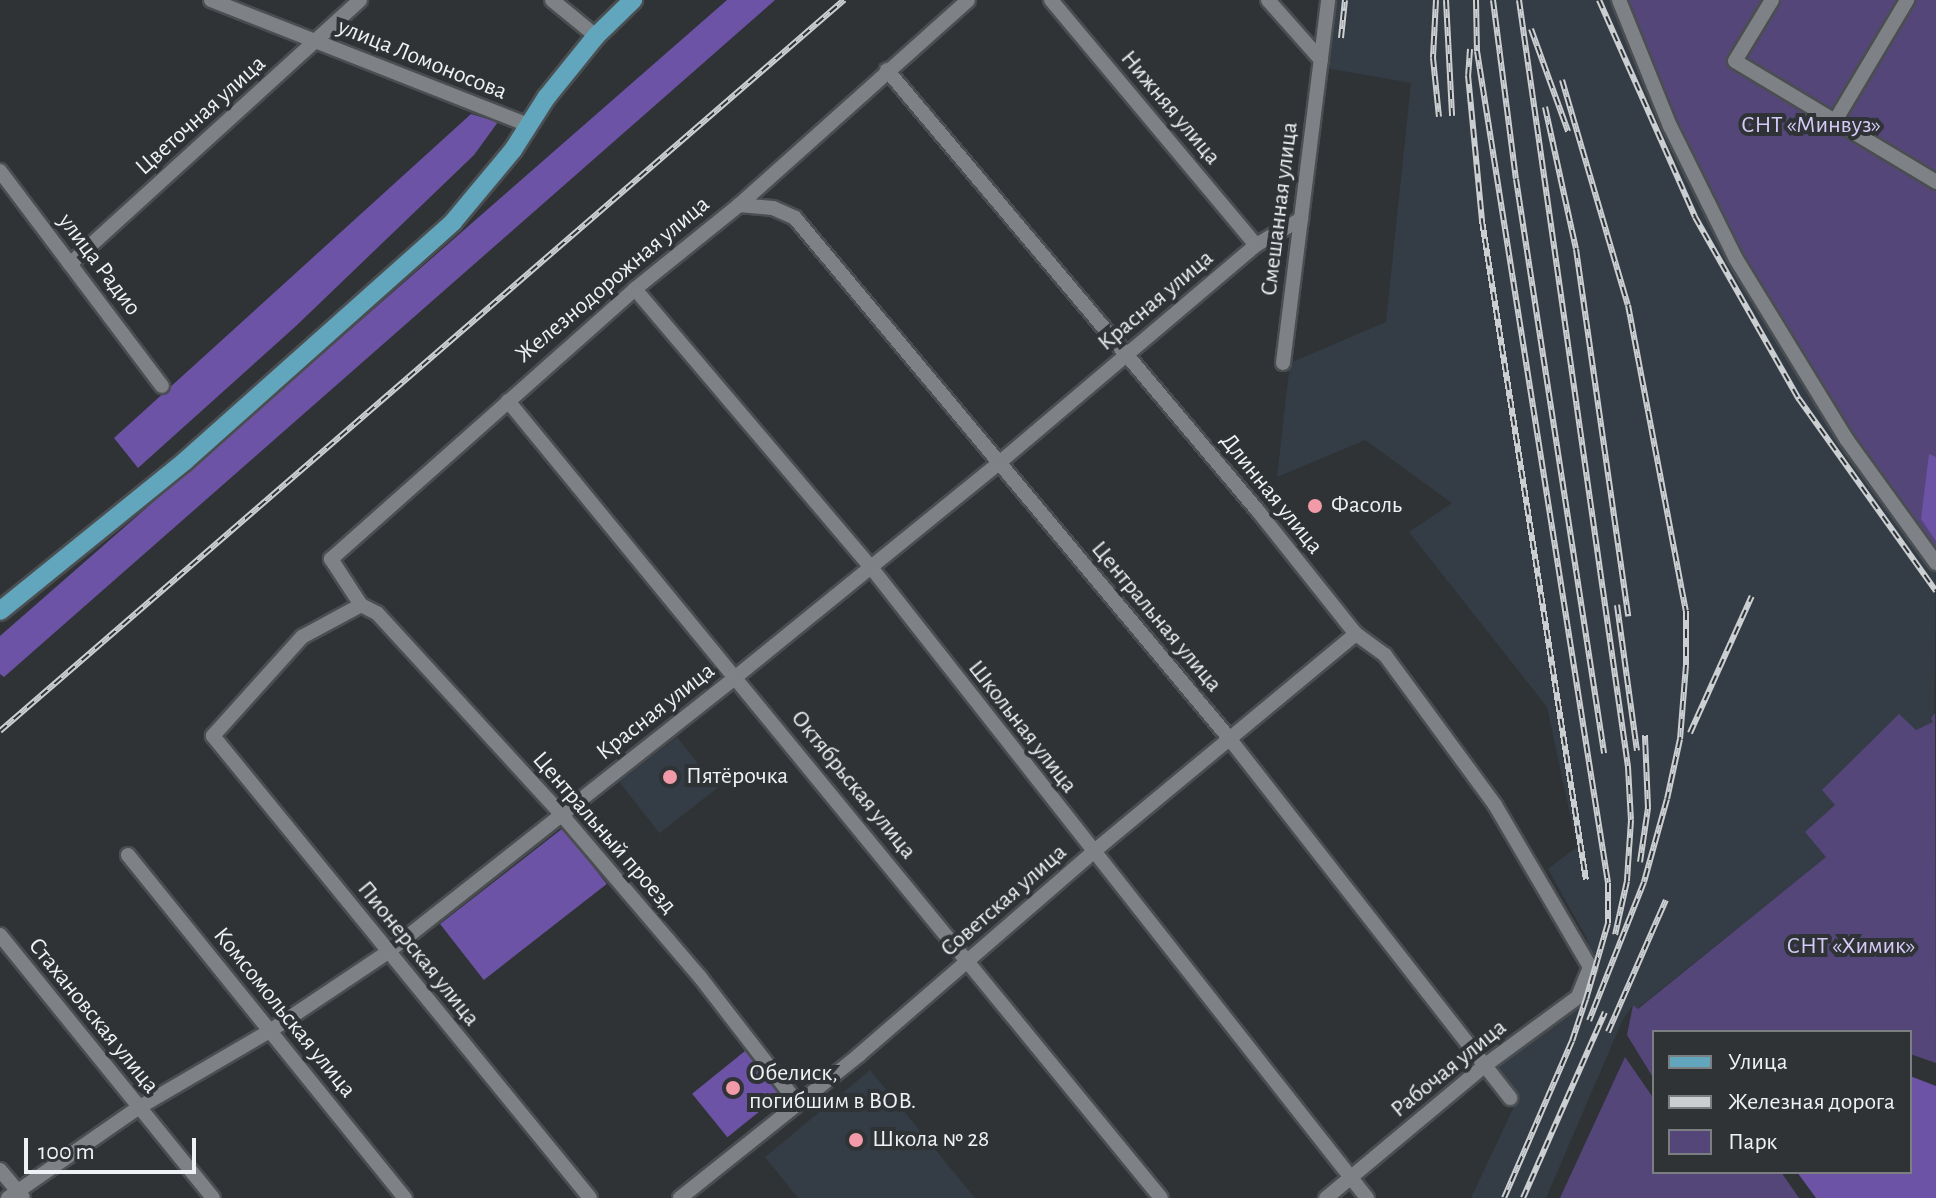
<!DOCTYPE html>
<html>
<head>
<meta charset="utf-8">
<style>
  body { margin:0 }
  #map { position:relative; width:1936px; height:1198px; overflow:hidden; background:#2f3336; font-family:"Alegreya Sans",sans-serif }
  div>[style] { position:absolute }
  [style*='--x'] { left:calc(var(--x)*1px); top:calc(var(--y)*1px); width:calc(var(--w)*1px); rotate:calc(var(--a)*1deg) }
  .built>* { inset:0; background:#343d45; transform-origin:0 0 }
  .green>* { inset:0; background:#55467a }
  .forest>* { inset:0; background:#6d53a5; transform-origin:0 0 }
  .roads { filter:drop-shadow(2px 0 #4b4e51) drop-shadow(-2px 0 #4b4e51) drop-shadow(0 2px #4b4e51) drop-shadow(0 -2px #4b4e51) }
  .minor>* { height:14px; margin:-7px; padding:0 7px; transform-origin:7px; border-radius:7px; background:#7e8286 }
  .major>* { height:18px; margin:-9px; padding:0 9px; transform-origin:9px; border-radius:9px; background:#61a6bd }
  .rail>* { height:6px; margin-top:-3px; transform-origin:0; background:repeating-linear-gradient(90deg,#2f3336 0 9px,#cccfd2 0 18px); box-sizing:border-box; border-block:2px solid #cccfd2 }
  .dots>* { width:22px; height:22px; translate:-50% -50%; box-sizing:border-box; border:4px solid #2f3336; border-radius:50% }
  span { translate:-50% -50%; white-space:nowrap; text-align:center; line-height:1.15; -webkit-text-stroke:8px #2f3336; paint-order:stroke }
  .street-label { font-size:24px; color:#eff1f4 }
  .park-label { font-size:24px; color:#d5caf7 }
  .poi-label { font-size:24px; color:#eff1f4 }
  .left { translate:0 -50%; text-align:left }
  .legend { position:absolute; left:1652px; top:1030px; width:260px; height:144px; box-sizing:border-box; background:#2f3336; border:2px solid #7c7f82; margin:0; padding:10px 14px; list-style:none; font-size:24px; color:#eff1f4 }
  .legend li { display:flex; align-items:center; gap:16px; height:40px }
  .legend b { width:40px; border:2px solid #7c7f82 }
  .scale { position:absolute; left:24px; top:1138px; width:172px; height:36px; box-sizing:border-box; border:4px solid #eff1f4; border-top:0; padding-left:10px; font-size:24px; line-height:28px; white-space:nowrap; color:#eff1f4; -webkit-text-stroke:6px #2f3336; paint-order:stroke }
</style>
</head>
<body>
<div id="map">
  <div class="built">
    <i style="clip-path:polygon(1334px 0,1611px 0,1655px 114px,1786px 358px,1936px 571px,1934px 722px,1916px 730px,1899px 715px,1823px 790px,1835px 805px,1826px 857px,1637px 1009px,1633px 1005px,1623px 1019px,1546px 1198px,1471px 1198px,1518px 1098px,1494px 1064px,1564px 1011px,1575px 1011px,1589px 983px,1592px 962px,1587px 939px,1548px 869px,1577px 847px,1547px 707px,1409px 532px,1452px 503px,1365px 440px,1277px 477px,1290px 363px,1386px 322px,1411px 83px,1326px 68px)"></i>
    <i style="left:677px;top:737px;width:65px;height:73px;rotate:52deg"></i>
    <i style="clip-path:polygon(870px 1070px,975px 1198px,798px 1198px,765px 1157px)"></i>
  </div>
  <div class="green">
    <i style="clip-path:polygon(1619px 0,1936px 0,1936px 563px,1736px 259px)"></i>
    <i style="clip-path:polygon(1935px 713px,1936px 1063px,1910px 1054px,1910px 1032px,1654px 1032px,1654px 1079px,1627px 1035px,1633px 1005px,1638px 1009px,1826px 857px,1805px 832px,1835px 805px,1822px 790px,1899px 714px,1916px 730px,1933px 722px,1931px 718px)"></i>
    <i style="clip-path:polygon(1625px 1057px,1654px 1099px,1654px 1172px,1781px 1172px,1799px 1198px,1560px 1198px)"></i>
  </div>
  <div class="forest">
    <i style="clip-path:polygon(727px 0,775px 0,4px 677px,0 674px,0 636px)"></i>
    <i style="clip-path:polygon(471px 114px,498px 122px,474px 155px,296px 326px,138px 468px,114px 438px)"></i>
    <i style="clip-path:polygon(1929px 454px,1936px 457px,1936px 541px,1921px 519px)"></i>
    <i style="left:563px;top:828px;width:71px;height:156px;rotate:52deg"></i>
    <i style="left:745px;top:1051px;width:56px;height:68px;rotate:51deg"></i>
    <i style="clip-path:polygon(1910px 1076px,1936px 1086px,1936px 1198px,1816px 1198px,1797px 1172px,1910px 1172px)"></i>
  </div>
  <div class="roads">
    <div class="minor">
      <i style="--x:211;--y:0;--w:341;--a:21.5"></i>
      <i style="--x:552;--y:0;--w:57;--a:39.3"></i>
      <i style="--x:1051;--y:0;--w:319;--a:50.1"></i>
      <i style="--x:1268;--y:0;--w:80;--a:48.5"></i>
      <i style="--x:1619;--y:0;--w:136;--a:68"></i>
      <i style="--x:1670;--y:126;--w:148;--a:63.6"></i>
      <i style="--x:1736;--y:259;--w:212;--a:58.5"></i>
      <i style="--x:1847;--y:440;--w:152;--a:54.1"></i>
      <i style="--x:1772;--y:0;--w:71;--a:121.2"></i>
      <i style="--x:1735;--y:61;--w:235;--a:31"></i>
      <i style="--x:887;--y:70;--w:576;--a:49.93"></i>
      <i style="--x:1258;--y:511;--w:157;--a:51.5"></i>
      <i style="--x:1356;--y:634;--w:36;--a:36"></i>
      <i style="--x:1385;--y:655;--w:186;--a:53.7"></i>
      <i style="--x:1495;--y:805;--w:188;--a:59.6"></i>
      <i style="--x:1590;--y:967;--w:32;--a:112"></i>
      <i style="--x:1578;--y:997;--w:117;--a:143.7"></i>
      <i style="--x:1484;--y:1066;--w:206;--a:140.1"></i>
      <i style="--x:1835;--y:121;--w:141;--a:-59.2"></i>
      <i style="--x:0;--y:171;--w:269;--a:53"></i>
      <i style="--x:739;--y:205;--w:34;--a:5"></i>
      <i style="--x:773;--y:208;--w:24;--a:24"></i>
      <i style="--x:795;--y:218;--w:677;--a:50.15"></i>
      <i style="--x:1229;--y:738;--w:457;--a:52"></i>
      <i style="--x:70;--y:264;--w:392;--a:-42.3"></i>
      <i style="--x:635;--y:289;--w:363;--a:49.7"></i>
      <i style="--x:870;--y:566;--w:804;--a:51.82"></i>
      <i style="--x:1283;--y:363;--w:366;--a:-82.9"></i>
      <i style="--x:508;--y:401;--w:1030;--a:50.67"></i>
      <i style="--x:361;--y:605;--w:55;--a:-123.1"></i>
      <i style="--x:331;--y:559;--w:407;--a:-41.6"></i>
      <i style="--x:635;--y:289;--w:134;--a:-38.9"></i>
      <i style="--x:739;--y:205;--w:307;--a:-41.8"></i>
      <i style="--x:361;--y:605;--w:67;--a:151.5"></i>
      <i style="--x:302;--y:637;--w:133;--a:132"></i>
      <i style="--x:213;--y:736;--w:596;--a:50.78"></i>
      <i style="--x:361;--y:605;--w:18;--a:27"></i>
      <i style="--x:377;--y:613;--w:274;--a:47.5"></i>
      <i style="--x:562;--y:815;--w:213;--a:49.6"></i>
      <i style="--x:700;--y:977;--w:160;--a:52.3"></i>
      <i style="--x:128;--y:855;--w:441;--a:51.1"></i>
      <i style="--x:0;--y:935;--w:338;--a:51"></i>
      <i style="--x:0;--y:1170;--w:35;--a:50"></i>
      <i style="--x:8;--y:1198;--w:158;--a:-34.7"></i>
      <i style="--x:138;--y:1108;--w:153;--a:-30.3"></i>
      <i style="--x:270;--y:1031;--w:142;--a:-33.8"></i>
      <i style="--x:388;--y:952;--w:445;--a:-38.3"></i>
      <i style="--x:737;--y:676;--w:338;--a:-39.1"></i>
      <i style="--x:999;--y:463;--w:337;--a:-40.3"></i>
      <i style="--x:1256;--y:245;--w:52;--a:-30"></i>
      <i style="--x:680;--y:1198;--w:229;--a:-38.6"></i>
      <i style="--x:859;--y:1055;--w:308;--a:-40.9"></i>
      <i style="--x:1092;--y:853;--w:343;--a:-39.7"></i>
    </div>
    <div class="major">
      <i style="--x:0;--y:611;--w:238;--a:-39"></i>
      <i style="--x:185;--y:461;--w:359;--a:-41.7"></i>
      <i style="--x:453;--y:222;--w:94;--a:-50.2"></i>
      <i style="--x:513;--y:150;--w:62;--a:-57.6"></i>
      <i style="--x:546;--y:98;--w:80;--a:-51.1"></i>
      <i style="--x:596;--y:36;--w:52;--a:-44.2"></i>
    </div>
  </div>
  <div class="rail">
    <i style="--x:1436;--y:0;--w:58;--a:93"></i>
    <i style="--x:1433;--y:58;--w:59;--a:84.2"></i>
    <i style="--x:1446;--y:0;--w:116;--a:87"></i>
    <i style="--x:1476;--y:0;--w:51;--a:88.9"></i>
    <i style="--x:1477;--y:51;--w:842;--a:81.05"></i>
    <i style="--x:1608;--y:883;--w:40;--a:90"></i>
    <i style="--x:1608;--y:923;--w:79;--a:106.1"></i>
    <i style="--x:1586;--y:999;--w:44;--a:108.4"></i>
    <i style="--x:1572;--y:1041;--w:171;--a:113.4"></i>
    <i style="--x:1493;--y:0;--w:180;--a:82.7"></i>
    <i style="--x:1516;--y:179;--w:581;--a:81.28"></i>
    <i style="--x:1519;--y:0;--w:775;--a:81.91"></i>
    <i style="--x:1628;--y:767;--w:53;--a:86.8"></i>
    <i style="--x:1631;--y:820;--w:61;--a:93.8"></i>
    <i style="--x:1627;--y:881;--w:55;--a:102.5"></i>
    <i style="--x:1599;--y:0;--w:237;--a:66.1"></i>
    <i style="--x:1695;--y:217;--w:210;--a:60.3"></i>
    <i style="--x:1799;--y:399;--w:236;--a:54.5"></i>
    <i style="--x:1531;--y:29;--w:109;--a:70.1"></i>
    <i style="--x:1341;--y:38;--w:38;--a:-84"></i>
    <i style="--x:1470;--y:49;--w:26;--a:94"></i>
    <i style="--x:1468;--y:75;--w:147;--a:84.5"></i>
    <i style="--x:1482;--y:221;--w:667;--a:81.03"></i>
    <i style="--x:1562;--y:80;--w:234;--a:73.7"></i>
    <i style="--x:1628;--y:305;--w:311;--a:79.3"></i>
    <i style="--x:1686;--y:611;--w:54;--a:90"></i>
    <i style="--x:1686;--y:665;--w:74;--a:94.6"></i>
    <i style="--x:1680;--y:739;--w:61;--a:102.2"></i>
    <i style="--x:1667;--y:799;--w:86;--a:105.5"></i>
    <i style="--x:1644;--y:882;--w:149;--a:111.6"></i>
    <i style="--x:1545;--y:107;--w:145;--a:77.7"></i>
    <i style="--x:1576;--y:249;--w:371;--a:81.9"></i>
    <i style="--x:1617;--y:605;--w:147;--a:82.2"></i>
    <i style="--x:0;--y:731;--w:1117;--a:-40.9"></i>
    <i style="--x:1690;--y:733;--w:150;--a:-65.7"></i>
    <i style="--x:1640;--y:862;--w:55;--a:-81.6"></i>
    <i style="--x:1648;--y:808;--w:73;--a:-92.4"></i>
    <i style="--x:1608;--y:1032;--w:144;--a:-66.3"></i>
    <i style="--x:1523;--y:1198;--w:203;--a:-66.2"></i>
  </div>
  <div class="dots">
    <i style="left:1315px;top:506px;background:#f39aa8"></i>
    <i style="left:670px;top:777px;background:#f39aa8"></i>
    <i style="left:733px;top:1088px;background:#f39aa8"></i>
    <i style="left:856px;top:1140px;background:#f39aa8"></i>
  </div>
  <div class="street-label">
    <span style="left:422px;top:60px;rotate:22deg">улица Ломоносова</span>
    <span style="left:1170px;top:108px;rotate:50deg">Нижняя улица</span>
    <span style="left:201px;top:116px;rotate:-42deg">Цветочная улица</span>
    <span style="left:1280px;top:209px;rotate:-83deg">Смешанная улица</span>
    <span style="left:99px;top:265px;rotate:53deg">улица Радио</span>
    <span style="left:613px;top:280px;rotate:-40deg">Железнодорожная улица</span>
    <span style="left:1156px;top:301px;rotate:-40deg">Красная улица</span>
    <span style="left:1271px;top:494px;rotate:51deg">Длинная улица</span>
    <span style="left:1156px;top:617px;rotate:50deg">Центральная улица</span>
    <span style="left:656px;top:712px;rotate:-38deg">Красная улица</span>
    <span style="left:1022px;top:727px;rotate:52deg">Школьная улица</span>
    <span style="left:853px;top:785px;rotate:51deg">Октябрьская улица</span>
    <span style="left:604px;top:833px;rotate:49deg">Центральный проезд</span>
    <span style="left:1004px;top:901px;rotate:-41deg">Советская улица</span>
    <span style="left:418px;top:954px;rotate:51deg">Пионерская улица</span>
    <span style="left:284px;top:1013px;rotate:51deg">Комсомольская улица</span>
    <span style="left:93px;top:1016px;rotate:51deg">Стахановская улица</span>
    <span style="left:1449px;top:1069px;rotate:-39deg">Рабочая улица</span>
  </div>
  <div class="park-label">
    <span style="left:1811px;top:126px">СНТ «Минвуз»</span>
    <span style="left:1851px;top:947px">СНТ «Химик»</span>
  </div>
  <div class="poi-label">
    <span class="left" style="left:1331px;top:506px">Фасоль</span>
    <span class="left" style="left:686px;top:777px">Пятёрочка</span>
    <span class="left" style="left:749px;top:1088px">Обелиск,<br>погибшим в ВОВ.</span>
    <span class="left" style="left:872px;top:1140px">Школа № 28</span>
  </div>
  <ul class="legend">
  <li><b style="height:10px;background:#61a6bd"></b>Улица</li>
  <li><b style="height:10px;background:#cccfd2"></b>Железная дорога</li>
  <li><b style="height:22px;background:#55467a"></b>Парк</li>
  </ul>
  <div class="scale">100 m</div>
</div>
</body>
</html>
